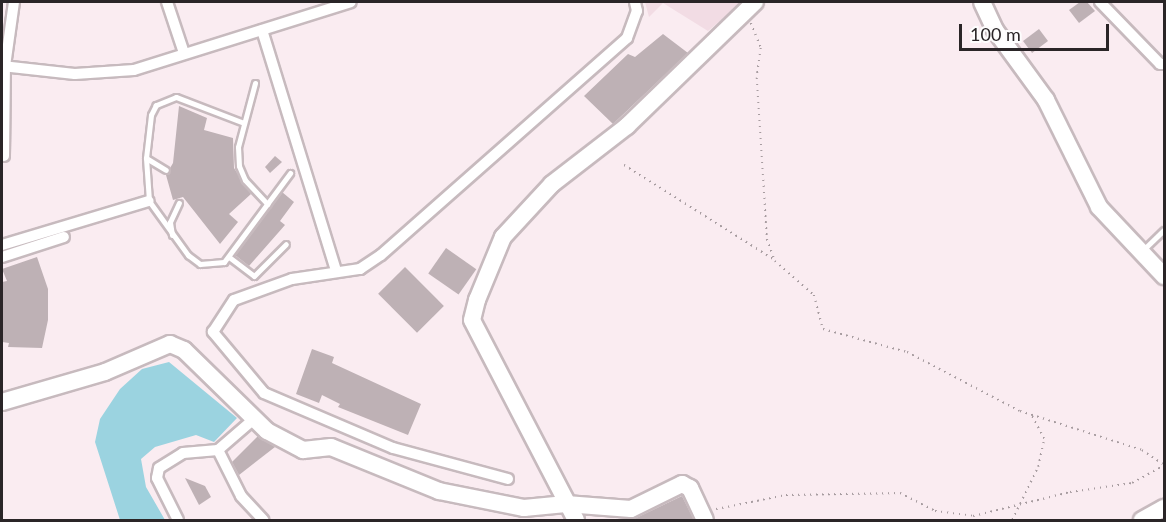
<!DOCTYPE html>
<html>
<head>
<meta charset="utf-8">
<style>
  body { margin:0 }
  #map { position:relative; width:1166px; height:522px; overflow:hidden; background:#faecf1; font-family:Lato,sans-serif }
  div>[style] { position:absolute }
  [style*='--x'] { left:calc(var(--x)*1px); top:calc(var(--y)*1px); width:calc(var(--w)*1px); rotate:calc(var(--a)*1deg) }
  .built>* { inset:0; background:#f2dce4 }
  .water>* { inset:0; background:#9bd3e0 }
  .building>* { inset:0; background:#beb1b5; transform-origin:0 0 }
  .path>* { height:1.5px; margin-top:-0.75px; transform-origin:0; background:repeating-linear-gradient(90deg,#a79ca0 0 1.5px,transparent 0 6px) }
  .roads { filter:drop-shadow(2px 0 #c7babe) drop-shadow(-2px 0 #c7babe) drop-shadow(0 2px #c7babe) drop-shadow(0 -2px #c7babe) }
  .lane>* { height:5px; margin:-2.5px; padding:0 2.5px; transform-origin:2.5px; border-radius:2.5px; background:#fff }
  .street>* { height:10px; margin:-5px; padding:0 5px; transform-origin:5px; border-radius:5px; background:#fff }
  .secondary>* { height:16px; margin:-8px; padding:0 8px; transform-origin:8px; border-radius:8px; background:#fff }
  span { translate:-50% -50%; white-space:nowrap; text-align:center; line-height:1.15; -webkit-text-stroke:4.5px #fdfdfd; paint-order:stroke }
  .frame { position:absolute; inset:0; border:3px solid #2a2527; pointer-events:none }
  .scale { position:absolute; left:959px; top:24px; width:150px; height:27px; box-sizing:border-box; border:3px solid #2a2527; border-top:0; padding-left:8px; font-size:18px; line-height:21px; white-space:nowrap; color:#2a2527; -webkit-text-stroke:4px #fdfdfd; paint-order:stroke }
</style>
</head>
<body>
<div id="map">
  <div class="built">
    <i style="clip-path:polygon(645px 2px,742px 2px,708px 31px,663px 3px,649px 17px)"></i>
  </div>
  <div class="water">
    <i style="clip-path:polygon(169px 362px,237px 418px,214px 442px,196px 435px,155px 447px,141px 459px,146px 487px,165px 520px,120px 520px,95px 442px,100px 419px,120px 389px,142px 369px)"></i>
  </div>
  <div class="building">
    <i style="clip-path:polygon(1080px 2px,1087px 2px,1095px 11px,1079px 23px,1069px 10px)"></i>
    <i style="left:1039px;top:29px;width:15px;height:20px;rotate:53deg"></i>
    <i style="clip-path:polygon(663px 34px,688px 53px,613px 124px,584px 96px,628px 54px,635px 57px)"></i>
    <i style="clip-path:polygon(179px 106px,207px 118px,204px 130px,233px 138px,234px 168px,251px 194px,229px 214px,238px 222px,220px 244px,183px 197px,173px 200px,166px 175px,173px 163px)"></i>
    <i style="clip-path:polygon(275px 156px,282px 162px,270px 173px,265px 167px)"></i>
    <i style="clip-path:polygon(282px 192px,294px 202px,280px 221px,285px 225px,249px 266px,235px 255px)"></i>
    <i style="left:446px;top:248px;width:37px;height:31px;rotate:35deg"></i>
    <i style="clip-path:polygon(37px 257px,48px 289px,48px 320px,42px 348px,8px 347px,9px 343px,2px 342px,2px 282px,7px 281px,2px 269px)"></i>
    <i style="left:405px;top:267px;width:55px;height:38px;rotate:45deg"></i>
    <i style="clip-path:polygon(312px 349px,334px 357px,332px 363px,421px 404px,408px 435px,338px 407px,340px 404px,322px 395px,319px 403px,296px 394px)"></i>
    <i style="clip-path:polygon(258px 436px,275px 447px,239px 475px,232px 462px)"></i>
    <i style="clip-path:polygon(185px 478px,205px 486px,211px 497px,199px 505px)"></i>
    <i style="clip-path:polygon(682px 496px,694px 520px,614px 520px,636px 518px)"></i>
  </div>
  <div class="path">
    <i style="--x:751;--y:23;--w:27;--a:68"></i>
    <i style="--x:761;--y:48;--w:30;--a:98"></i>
    <i style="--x:757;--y:78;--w:161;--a:86.4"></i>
    <i style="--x:767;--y:239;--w:23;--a:70"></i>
    <i style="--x:775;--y:261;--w:52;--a:41.1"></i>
    <i style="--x:814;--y:295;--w:35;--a:75"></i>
    <i style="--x:823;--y:329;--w:87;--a:15.3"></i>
    <i style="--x:907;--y:352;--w:127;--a:27.6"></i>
    <i style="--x:1020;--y:411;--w:128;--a:17.7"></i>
    <i style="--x:1142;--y:450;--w:25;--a:34"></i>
    <i style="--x:624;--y:165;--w:178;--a:32.2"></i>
    <i style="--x:716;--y:509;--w:71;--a:-11.3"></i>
    <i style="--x:786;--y:495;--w:114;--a:-1"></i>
    <i style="--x:900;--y:493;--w:39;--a:27"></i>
    <i style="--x:935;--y:511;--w:38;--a:7"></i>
    <i style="--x:973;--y:516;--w:100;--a:-13.9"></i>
    <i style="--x:1070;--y:492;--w:63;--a:-8.3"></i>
    <i style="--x:1132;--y:483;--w:37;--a:-29"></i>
    <i style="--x:1012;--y:520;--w:59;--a:-63.9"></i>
    <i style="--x:1038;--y:467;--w:29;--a:-78"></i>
    <i style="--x:1044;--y:439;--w:26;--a:-118"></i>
  </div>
  <div class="roads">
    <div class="lane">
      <i style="--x:255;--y:83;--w:66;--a:104.9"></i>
      <i style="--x:238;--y:147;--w:19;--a:87"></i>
      <i style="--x:239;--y:166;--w:15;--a:67"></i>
      <i style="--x:245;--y:180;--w:33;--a:47"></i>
      <i style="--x:244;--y:123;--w:73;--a:-159.1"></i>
      <i style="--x:176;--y:97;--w:22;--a:158"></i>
      <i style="--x:156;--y:105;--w:11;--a:117"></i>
      <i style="--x:151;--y:115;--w:43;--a:96.6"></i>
      <i style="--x:146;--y:158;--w:43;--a:86"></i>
      <i style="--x:149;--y:201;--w:67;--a:54.2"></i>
      <i style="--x:188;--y:255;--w:15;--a:37"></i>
      <i style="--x:200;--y:264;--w:24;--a:-5"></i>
      <i style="--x:224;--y:262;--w:111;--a:-53.4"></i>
      <i style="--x:146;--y:158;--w:23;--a:31"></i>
      <i style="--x:172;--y:235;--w:13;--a:-99"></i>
      <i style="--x:170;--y:222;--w:21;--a:-65"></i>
      <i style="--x:1143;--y:250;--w:29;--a:-44"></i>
      <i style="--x:229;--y:257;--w:31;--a:37"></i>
      <i style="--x:254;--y:276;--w:45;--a:-45"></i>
    </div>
    <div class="street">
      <i style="--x:167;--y:2;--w:54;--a:71.6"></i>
      <i style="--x:1100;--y:2;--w:86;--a:45.9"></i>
      <i style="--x:1160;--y:64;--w:4;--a:0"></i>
      <i style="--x:262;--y:30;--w:252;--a:72.9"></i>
      <i style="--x:2;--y:66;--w:73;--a:6.3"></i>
      <i style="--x:75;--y:74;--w:59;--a:-3.9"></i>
      <i style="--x:134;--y:70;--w:227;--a:-17.4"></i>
      <i style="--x:4;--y:156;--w:90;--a:-89.4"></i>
      <i style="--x:5;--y:66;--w:65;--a:-82"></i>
      <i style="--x:2;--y:245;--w:153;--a:-16.7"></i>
      <i style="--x:2;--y:257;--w:65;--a:-17.9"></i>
      <i style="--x:218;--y:450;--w:51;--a:63.4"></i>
      <i style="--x:241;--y:496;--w:33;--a:47"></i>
      <i style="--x:508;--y:479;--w:119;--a:-164.9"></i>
      <i style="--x:393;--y:448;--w:140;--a:-156.9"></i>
      <i style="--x:264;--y:393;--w:80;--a:-129.9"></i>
      <i style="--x:213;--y:332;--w:38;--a:-57"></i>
      <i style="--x:234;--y:300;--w:62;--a:-19.9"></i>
      <i style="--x:292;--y:279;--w:69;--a:-8.4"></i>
      <i style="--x:360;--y:269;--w:25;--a:-34"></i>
      <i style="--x:381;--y:255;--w:328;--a:-41.4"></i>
      <i style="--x:627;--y:38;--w:29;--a:-70"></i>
      <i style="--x:637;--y:11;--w:9;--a:-103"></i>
      <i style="--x:178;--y:520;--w:47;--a:-116.6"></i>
      <i style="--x:157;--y:478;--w:10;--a:-79"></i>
      <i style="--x:159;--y:468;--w:28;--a:-32"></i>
      <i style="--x:183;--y:453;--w:35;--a:-5"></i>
      <i style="--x:218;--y:450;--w:49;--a:-40.9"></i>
    </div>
    <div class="secondary">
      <i style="--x:982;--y:2;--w:31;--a:65"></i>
      <i style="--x:995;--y:30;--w:87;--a:53.9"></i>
      <i style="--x:1046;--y:100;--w:119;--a:63.6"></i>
      <i style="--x:1099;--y:207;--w:95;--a:46.7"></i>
      <i style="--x:2;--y:402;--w:107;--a:-16.2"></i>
      <i style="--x:105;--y:372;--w:71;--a:-23.3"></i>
      <i style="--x:170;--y:344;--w:15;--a:23"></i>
      <i style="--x:184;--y:350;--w:116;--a:44.3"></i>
      <i style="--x:267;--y:431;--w:41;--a:27.8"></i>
      <i style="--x:303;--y:450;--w:28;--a:-6"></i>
      <i style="--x:331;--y:447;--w:117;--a:22.2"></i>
      <i style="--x:439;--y:491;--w:87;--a:11.3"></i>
      <i style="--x:524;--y:508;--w:42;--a:-5.4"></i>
      <i style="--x:566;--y:504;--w:65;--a:4.4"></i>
      <i style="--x:631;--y:509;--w:57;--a:-26.1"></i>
      <i style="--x:682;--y:484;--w:9;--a:27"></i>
      <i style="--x:690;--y:488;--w:35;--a:65"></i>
      <i style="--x:576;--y:520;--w:225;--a:-117.5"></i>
      <i style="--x:472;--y:320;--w:21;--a:-76"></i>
      <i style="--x:477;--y:300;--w:68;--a:-67.6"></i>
      <i style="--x:503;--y:237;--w:72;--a:-47.2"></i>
      <i style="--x:552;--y:184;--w:95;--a:-37.7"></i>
      <i style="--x:627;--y:126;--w:178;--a:-44.1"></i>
      <i style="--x:1142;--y:520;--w:25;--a:-29"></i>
    </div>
  </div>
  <div class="frame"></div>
  <div class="scale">100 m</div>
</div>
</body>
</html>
